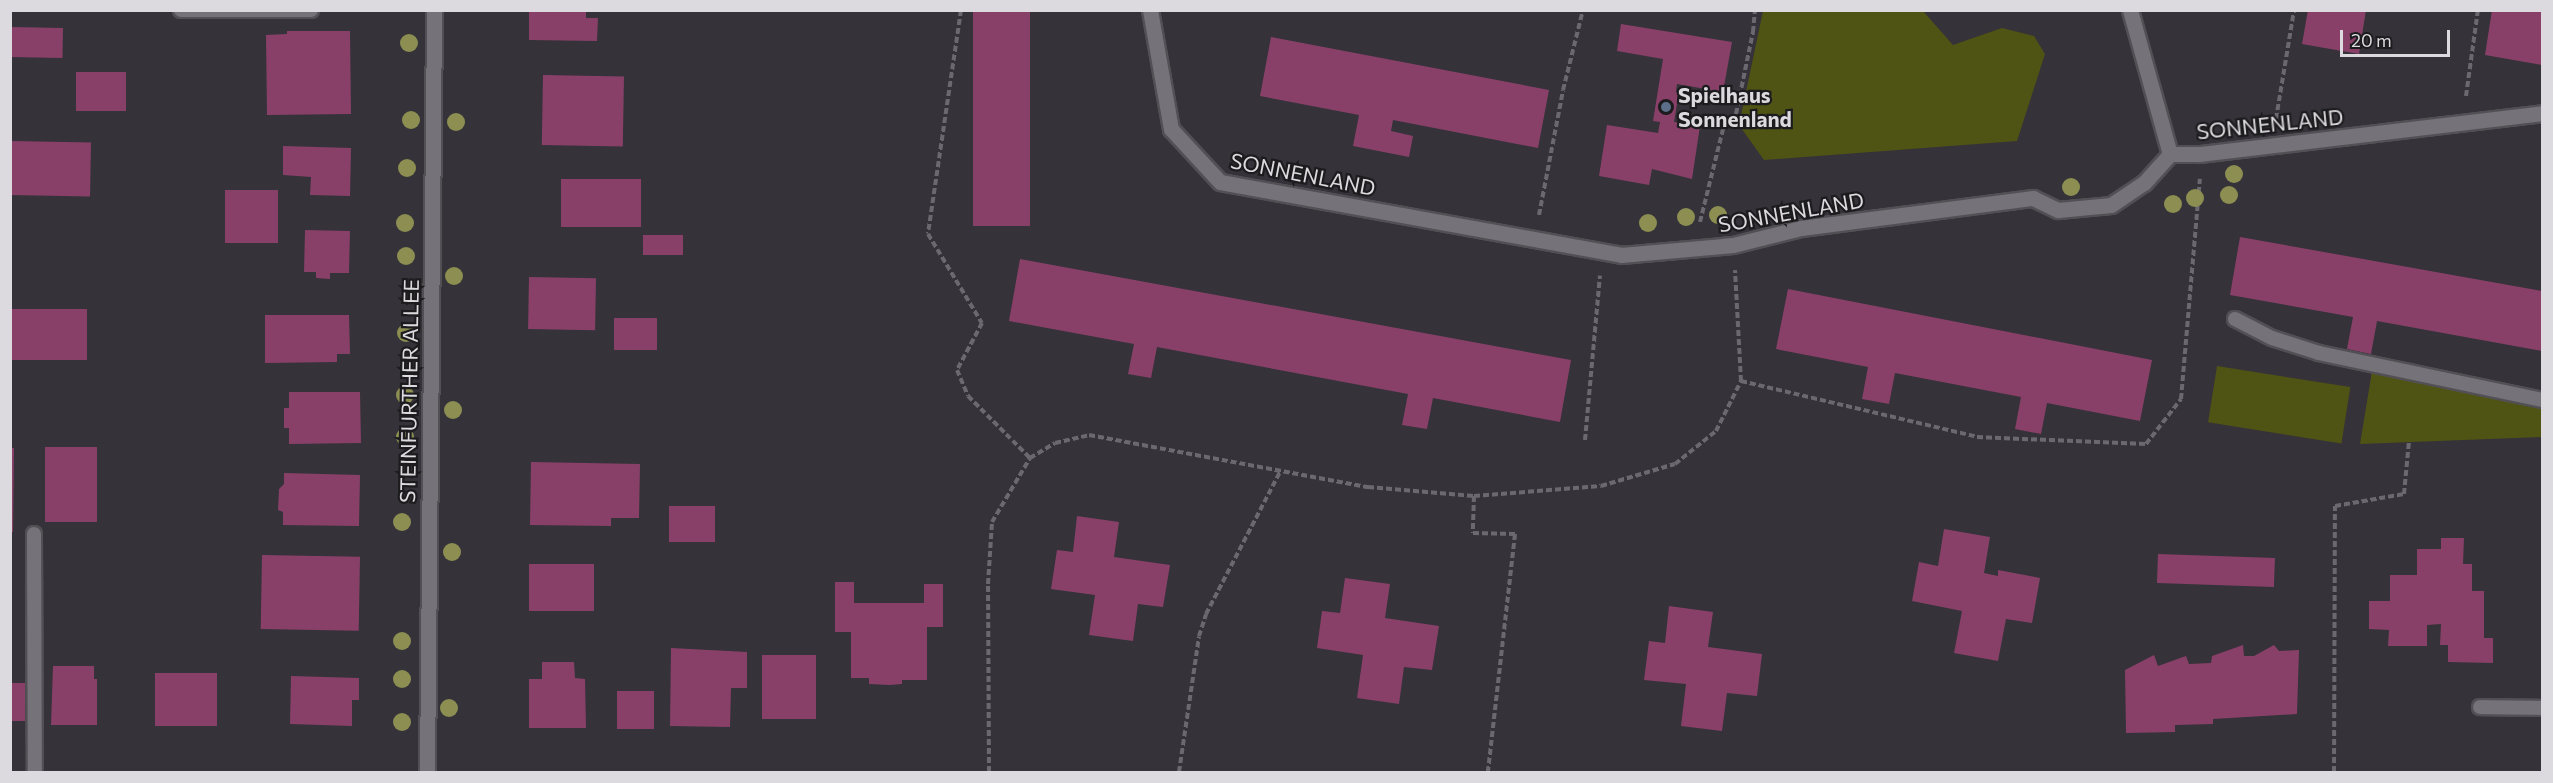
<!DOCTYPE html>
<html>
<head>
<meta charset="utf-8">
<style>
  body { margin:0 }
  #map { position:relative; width:2553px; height:783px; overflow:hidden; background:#353239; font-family:Commissioner,sans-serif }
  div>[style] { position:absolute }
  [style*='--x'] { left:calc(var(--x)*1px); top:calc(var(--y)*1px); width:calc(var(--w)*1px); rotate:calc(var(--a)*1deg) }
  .green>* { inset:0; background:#4f5314; transform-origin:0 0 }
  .building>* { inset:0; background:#884069; transform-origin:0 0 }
  .path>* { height:4px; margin-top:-2px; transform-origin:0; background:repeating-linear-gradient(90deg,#6b696f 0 6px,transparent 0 9px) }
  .roads { filter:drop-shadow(2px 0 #525055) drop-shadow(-2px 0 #525055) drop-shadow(0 2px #525055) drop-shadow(0 -2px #525055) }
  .service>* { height:14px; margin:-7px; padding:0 7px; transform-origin:7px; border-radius:7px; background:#757279 }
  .minor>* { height:15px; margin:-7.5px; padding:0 7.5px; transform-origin:7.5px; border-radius:7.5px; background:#757279 }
  .trees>* { width:18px; height:18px; margin:-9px; border-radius:50%; background:#8c8f51 }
  .dots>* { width:16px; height:16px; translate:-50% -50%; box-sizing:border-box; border:3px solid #1c1b1e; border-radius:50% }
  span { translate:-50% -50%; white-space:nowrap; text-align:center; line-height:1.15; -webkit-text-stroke:4.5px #1c1b1e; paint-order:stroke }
  .poi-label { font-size:21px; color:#dcdade; font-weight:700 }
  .left { translate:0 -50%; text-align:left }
  .street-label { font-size:21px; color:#dcdade }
  .frame { position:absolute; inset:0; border:12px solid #dcdade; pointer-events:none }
  .scale { position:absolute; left:2340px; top:30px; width:110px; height:27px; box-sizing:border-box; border:3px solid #dcdade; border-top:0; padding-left:8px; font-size:18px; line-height:21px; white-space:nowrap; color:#dcdade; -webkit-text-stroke:4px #1c1b1e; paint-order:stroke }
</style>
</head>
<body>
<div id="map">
  <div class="green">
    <i style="clip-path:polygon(1763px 11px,1923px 11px,1953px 45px,2002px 28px,2034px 36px,2045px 54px,2017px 141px,1764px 160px,1739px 125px)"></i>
    <i style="left:2217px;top:366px;width:135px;height:57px;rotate:9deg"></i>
    <i style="clip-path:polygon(2372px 371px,2542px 407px,2542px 437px,2360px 444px)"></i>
  </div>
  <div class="building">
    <i style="clip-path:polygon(529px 10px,586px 10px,586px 18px,598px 18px,597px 41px,529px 40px)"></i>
    <i style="left:973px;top:10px;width:57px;height:216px"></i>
    <i style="clip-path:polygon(2308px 10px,2366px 10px,2359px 54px,2302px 44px)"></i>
    <i style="clip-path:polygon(2492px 10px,2542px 10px,2542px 65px,2485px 55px)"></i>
    <i style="clip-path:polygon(1621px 24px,1732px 42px,1723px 92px,1677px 84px,1676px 92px,1679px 92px,1674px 122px,1700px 126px,1692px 179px,1652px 169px,1649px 185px,1599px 176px,1607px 125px,1658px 133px,1660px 122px,1653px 121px,1663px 59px,1617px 51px)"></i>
    <i style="left:10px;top:27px;width:53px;height:30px;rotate:1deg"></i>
    <i style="clip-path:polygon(287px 31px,350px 31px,351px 114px,267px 115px,266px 35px,287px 34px)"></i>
    <i style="clip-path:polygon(1271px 37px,1549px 90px,1538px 148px,1393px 120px,1391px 131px,1413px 136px,1409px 157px,1353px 146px,1359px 115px,1260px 96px)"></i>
    <i style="left:76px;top:72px;width:50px;height:39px"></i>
    <i style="left:543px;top:75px;width:81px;height:70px;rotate:1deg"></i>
    <i style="left:10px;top:141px;width:81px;height:54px;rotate:1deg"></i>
    <i style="clip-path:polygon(283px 146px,351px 148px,350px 196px,310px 195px,311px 177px,283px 175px)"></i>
    <i style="left:561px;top:179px;width:80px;height:48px"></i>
    <i style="left:225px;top:190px;width:53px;height:53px"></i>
    <i style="clip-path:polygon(305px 230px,350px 231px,349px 273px,330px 273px,330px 279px,316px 278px,316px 272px,304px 272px)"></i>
    <i style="left:643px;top:235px;width:40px;height:20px"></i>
    <i style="clip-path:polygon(2240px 237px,2542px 291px,2542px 351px,2377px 321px,2371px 354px,2347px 349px,2353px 317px,2230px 295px)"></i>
    <i style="clip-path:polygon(1020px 259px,1571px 360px,1560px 422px,1433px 398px,1427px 429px,1402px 425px,1408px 394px,1157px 347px,1151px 378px,1128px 374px,1134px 344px,1009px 321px)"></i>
    <i style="left:529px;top:277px;width:67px;height:52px;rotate:1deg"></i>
    <i style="clip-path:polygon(1788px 289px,2152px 360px,2140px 421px,2047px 403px,2041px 434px,2015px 429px,2021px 397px,1895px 373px,1889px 404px,1862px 399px,1868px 367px,1776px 349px)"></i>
    <i style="left:10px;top:309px;width:77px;height:51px"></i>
    <i style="clip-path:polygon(265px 315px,349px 315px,350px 354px,337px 354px,337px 362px,265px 363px)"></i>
    <i style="left:657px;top:318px;width:32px;height:43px;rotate:90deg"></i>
    <i style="clip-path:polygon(289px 392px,360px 392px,361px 443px,289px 444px,289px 428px,284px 428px,284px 408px,289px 408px)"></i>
    <i style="left:45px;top:447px;width:52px;height:75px"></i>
    <i style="clip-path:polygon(10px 448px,14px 448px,13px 532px,10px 532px)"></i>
    <i style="clip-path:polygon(531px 462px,640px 464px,639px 518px,611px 518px,611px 526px,530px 525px)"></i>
    <i style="clip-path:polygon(284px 473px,360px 475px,359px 526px,283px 525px,283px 512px,278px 510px,279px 489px,284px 484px)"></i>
    <i style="left:669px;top:506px;width:46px;height:36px"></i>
    <i style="clip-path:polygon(1077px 516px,1119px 522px,1114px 557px,1170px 565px,1163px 607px,1138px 604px,1133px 641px,1089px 635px,1095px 595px,1051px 589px,1057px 550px,1073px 552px)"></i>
    <i style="clip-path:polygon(1944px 529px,1990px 537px,1984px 573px,1998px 576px,1998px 570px,2040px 578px,2032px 623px,2006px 619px,1998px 661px,1954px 653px,1962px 611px,1912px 601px,1919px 562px,1938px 566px)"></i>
    <i style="clip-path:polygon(2441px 538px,2464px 538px,2463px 564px,2472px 564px,2472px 591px,2484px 591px,2484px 638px,2493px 638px,2493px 663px,2448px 662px,2448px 645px,2440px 645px,2441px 624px,2427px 625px,2427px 646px,2388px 646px,2389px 630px,2369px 629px,2369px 601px,2390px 601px,2390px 575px,2417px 575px,2417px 549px,2441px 549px)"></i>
    <i style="left:2158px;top:554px;width:117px;height:29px;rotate:2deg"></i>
    <i style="left:262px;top:555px;width:98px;height:74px;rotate:1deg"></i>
    <i style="left:529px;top:564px;width:65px;height:47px"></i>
    <i style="clip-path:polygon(1345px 578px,1390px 584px,1385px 618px,1439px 626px,1432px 670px,1404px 667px,1399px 704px,1357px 698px,1363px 655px,1317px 648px,1322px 611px,1340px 613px)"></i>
    <i style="clip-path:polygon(835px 582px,854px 582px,854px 603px,924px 603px,924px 584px,943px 584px,943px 627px,927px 627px,927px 680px,902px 680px,902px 684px,889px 685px,869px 684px,869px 678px,851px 678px,851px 632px,835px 632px)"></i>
    <i style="clip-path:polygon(1669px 606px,1713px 612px,1708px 647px,1762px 654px,1757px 696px,1727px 693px,1722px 731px,1681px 726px,1686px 684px,1644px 680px,1649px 641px,1665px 643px)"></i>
    <i style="clip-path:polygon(2243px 645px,2244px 656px,2254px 656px,2274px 645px,2279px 651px,2299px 650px,2297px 714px,2213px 719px,2213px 724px,2175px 725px,2175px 732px,2126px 733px,2125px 670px,2154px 655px,2158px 666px,2186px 656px,2189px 664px,2211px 663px,2212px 656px)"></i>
    <i style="clip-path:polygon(671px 648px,747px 652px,747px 688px,731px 688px,730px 727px,670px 726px)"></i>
    <i style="left:762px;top:655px;width:54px;height:64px"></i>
    <i style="clip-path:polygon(542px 662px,574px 662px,575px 678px,585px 679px,586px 728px,529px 728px,529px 679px,542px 679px)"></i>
    <i style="clip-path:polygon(53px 666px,94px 666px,94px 679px,97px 679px,97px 725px,51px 725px)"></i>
    <i style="left:217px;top:673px;width:53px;height:62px;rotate:90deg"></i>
    <i style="clip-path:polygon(291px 676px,359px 678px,359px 700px,352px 700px,352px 726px,290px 724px)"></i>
    <i style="left:10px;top:683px;width:15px;height:38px"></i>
    <i style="left:617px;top:691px;width:37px;height:38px"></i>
  </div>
  <div class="path">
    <i style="--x:961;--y:10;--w:226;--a:98.4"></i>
    <i style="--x:928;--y:234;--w:104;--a:58.8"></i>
    <i style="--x:982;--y:323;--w:53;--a:118"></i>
    <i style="--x:957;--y:370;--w:28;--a:67"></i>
    <i style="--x:968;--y:396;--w:88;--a:45"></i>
    <i style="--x:2466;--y:96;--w:87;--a:-82.1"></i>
    <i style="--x:2276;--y:119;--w:110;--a:-80.6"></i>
    <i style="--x:1539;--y:215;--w:127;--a:-79.1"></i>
    <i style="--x:1563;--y:90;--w:82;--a:-76"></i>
    <i style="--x:1700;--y:222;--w:100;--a:-76.1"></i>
    <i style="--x:1724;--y:125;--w:16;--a:-43"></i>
    <i style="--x:1736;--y:114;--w:84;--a:-78.3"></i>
    <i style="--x:1753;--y:32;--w:22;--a:-85"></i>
    <i style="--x:1741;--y:381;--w:243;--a:13.3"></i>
    <i style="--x:1977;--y:437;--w:169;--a:2.4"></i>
    <i style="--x:2146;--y:444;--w:57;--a:-52.1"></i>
    <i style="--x:2181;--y:399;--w:221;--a:-85.1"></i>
    <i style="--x:1585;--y:440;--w:165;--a:-84.8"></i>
    <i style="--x:1474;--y:496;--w:37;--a:92"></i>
    <i style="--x:1473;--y:533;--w:42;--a:1.4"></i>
    <i style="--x:1515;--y:534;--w:240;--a:96.5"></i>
    <i style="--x:989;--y:772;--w:188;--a:-90.3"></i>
    <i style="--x:988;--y:584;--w:62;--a:-86.3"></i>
    <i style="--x:992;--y:522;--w:74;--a:-59.3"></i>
    <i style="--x:1030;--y:458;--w:29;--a:-31"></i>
    <i style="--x:1055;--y:443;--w:35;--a:-13"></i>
    <i style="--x:1089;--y:435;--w:284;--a:10.6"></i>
    <i style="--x:1368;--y:487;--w:106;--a:4.9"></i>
    <i style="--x:1474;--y:496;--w:127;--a:-4.5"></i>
    <i style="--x:1601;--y:486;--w:77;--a:-16.6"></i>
    <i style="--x:1675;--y:464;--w:53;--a:-38.8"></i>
    <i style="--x:1716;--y:431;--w:56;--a:-63.4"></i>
    <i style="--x:1741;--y:381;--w:111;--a:-93.1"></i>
    <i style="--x:1179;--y:772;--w:137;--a:-81.6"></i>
    <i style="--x:1199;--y:636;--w:23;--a:-72"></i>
    <i style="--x:1206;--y:614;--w:160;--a:-62.5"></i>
    <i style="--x:2334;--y:772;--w:266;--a:-89.8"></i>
    <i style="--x:2335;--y:506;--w:70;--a:-9.9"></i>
    <i style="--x:2404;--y:494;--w:53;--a:-84.6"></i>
  </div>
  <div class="roads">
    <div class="service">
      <i style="--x:181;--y:10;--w:130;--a:0"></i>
      <i style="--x:2235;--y:319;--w:42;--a:27.2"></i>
      <i style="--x:2272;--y:338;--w:49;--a:17.7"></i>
      <i style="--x:2319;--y:353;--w:228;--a:11.9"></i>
      <i style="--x:34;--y:534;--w:238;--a:89.8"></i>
      <i style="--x:2480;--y:707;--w:62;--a:0.9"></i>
    </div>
    <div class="minor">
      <i style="--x:1150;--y:10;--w:121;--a:80"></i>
      <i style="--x:1171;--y:129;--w:72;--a:47.2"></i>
      <i style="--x:1220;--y:182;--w:408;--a:10.3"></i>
      <i style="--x:1621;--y:255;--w:112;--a:-5.1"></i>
      <i style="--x:1733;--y:245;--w:70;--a:-14"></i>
      <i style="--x:1801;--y:228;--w:234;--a:-7.4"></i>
      <i style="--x:2033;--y:198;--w:28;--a:26"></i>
      <i style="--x:2058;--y:210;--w:53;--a:-5.4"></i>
      <i style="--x:2111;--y:205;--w:40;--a:-34"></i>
      <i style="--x:2144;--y:183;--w:39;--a:-48"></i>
      <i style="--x:2170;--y:154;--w:30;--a:0"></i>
      <i style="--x:2200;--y:154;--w:344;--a:-6.8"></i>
      <i style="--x:2130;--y:10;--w:149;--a:74.5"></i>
      <i style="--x:427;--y:772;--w:762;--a:-89.47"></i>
    </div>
  </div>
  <div class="trees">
    <i style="left:409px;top:43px"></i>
    <i style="left:411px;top:120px"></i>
    <i style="left:456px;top:122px"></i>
    <i style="left:407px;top:168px"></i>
    <i style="left:2234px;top:174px"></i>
    <i style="left:2071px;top:187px"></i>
    <i style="left:2229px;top:195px"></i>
    <i style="left:2195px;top:198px"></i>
    <i style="left:2173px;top:204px"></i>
    <i style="left:1718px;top:215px"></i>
    <i style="left:1686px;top:217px"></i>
    <i style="left:405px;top:223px"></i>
    <i style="left:1648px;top:223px"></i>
    <i style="left:406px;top:256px"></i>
    <i style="left:454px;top:276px"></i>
    <i style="left:406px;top:333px"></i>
    <i style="left:405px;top:395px"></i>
    <i style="left:453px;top:410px"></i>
    <i style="left:405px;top:437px"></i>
    <i style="left:402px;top:522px"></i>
    <i style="left:452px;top:552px"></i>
    <i style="left:402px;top:641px"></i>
    <i style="left:402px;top:679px"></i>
    <i style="left:449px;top:708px"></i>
    <i style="left:402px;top:722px"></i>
  </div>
  <div class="dots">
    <i style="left:1666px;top:107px;background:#5c6f8a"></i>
  </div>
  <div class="poi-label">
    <span class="left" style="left:1678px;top:107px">Spielhaus<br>Sonnenland</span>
  </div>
  <div class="street-label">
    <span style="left:2270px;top:124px;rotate:-6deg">SONNENLAND</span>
    <span style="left:1303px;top:174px;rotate:11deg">SONNENLAND</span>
    <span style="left:1791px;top:212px;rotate:-10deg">SONNENLAND</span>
    <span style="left:409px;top:391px;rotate:-89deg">STEINFURTHER ALLEE</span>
  </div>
  <div class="frame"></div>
  <div class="scale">20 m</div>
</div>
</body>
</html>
